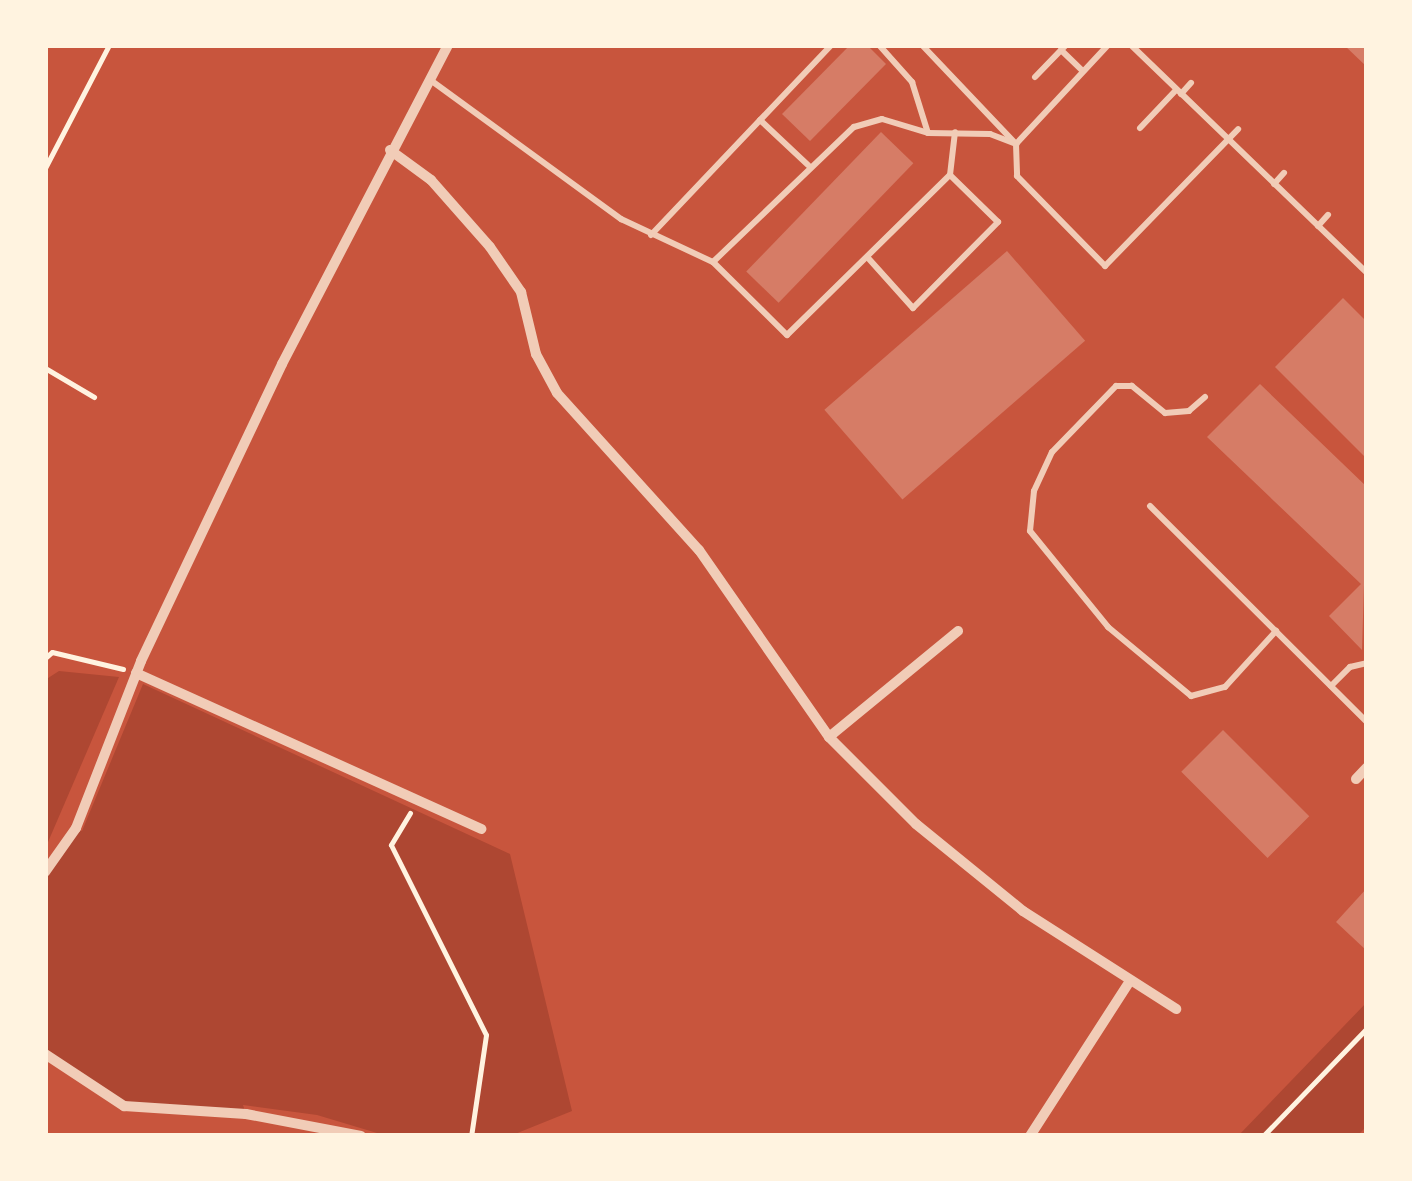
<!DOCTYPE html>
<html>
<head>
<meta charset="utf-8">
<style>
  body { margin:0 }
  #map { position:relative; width:1412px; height:1181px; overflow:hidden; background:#c8553d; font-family:Quicksand,sans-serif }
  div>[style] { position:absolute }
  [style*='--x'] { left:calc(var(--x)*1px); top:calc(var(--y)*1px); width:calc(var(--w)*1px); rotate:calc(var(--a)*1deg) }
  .green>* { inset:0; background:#ae4732 }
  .building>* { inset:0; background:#d67c66; transform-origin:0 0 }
  .path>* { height:5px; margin:-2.5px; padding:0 2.5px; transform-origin:2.5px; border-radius:2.5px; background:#fff3e0 }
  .service>* { height:6px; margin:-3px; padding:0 3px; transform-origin:3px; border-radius:3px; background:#f1ccb7 }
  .minor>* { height:10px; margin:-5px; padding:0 5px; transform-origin:5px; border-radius:5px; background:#f1ccb7 }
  span { translate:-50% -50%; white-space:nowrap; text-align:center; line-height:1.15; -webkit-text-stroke:10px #fff3e0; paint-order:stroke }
  .frame { position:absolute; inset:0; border:48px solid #fff3e0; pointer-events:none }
</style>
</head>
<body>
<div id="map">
  <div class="green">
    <i style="clip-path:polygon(59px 671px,119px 677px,45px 849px,45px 680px)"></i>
    <i style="clip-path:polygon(143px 684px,510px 854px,572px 1111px,510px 1136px,387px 1136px,317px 1115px,243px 1105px,246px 1114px,124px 1106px,45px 1055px,45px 872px,76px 828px,82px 831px)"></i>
    <i style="clip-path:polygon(1367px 1002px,1367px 1126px,1357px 1136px,1238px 1136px)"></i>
  </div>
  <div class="building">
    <i style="clip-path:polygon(850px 45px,867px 45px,886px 64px,810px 141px,782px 114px)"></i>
    <i style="clip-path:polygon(1344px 45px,1367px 45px,1367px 67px)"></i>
    <i style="left:881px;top:132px;width:45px;height:194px;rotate:44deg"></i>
    <i style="left:1007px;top:251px;width:119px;height:242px;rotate:49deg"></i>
    <i style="clip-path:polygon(1343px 298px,1367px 322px,1367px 459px,1275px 367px)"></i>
    <i style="clip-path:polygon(1260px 384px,1367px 487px,1362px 650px,1329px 616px,1361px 584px,1207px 437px)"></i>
    <i style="left:1223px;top:730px;width:122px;height:59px;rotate:45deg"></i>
    <i style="clip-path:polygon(1367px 888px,1367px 951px,1336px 922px)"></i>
  </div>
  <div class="path">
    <i style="--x:45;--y:168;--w:139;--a:-62.5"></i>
    <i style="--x:45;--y:368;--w:57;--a:30.6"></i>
    <i style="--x:45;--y:658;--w:9;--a:-41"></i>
    <i style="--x:52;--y:652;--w:73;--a:13.5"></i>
    <i style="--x:410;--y:813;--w:37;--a:121"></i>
    <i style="--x:391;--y:845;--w:212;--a:63.4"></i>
    <i style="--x:486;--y:1035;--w:102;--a:98.4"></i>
    <i style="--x:1263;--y:1136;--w:150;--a:-46.1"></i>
  </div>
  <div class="service">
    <i style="--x:879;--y:45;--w:50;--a:48.3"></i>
    <i style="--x:912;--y:82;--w:53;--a:72.6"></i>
    <i style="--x:922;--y:45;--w:137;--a:46.5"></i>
    <i style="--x:1016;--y:144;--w:32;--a:88"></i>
    <i style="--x:1017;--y:176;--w:126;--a:45.6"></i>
    <i style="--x:1105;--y:266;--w:191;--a:-45.8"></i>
    <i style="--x:1131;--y:45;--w:328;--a:44"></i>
    <i style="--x:1061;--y:50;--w:30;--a:44"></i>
    <i style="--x:1035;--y:77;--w:45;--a:-45.9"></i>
    <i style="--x:429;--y:79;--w:238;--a:36.1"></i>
    <i style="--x:621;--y:219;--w:102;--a:25.1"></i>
    <i style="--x:713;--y:262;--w:195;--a:-43.8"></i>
    <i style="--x:854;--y:127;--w:29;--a:-16"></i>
    <i style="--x:882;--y:119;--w:48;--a:16.9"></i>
    <i style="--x:928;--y:133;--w:62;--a:0.9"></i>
    <i style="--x:990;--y:134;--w:28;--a:21"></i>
    <i style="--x:1181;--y:94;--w:15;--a:-48"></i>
    <i style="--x:760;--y:120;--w:66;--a:43.2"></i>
    <i style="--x:1140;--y:128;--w:52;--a:-46.5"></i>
    <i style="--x:1016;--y:144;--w:135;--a:-47.1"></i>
    <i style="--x:1274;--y:184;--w:15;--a:-48"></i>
    <i style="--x:1318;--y:226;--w:15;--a:-48"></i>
    <i style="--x:651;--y:235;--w:262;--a:-46.5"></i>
    <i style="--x:869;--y:259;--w:66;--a:48.1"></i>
    <i style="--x:913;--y:308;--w:121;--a:-45.3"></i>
    <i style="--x:998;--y:222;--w:67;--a:-135.6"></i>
    <i style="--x:713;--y:262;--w:104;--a:44.6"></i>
    <i style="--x:787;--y:335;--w:228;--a:-44.5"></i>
    <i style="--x:950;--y:175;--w:43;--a:-83.4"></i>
    <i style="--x:1205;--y:397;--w:21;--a:139"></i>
    <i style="--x:1189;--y:411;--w:24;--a:175"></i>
    <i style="--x:1165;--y:413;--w:43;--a:-140.7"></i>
    <i style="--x:1132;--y:386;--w:16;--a:180"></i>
    <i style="--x:1116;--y:386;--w:92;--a:134.1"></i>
    <i style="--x:1052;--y:452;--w:43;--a:114.8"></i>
    <i style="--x:1034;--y:491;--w:40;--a:95.7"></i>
    <i style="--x:1030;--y:531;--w:124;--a:50.9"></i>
    <i style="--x:1108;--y:627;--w:108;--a:39.7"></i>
    <i style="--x:1191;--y:696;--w:35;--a:-15"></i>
    <i style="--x:1225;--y:687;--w:76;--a:-47.7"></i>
    <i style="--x:1150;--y:506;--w:306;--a:44.9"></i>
    <i style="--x:1331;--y:686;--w:27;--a:-45"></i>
    <i style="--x:1350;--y:667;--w:17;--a:-13"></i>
  </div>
  <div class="minor">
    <i style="--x:390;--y:150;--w:51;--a:36.2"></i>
    <i style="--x:431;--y:180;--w:89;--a:48.6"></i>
    <i style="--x:490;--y:247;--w:55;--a:55.4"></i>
    <i style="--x:521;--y:292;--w:64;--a:76.4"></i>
    <i style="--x:536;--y:354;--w:44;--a:61.7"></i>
    <i style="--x:557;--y:393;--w:212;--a:47.9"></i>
    <i style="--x:699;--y:550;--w:228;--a:55.2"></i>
    <i style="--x:829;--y:737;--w:123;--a:45"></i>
    <i style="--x:916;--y:824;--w:138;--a:39.1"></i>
    <i style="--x:1023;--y:911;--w:182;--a:32.6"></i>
    <i style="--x:136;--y:673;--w:379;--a:24.3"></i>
    <i style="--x:829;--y:737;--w:167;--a:-39.4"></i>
    <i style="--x:1356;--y:779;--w:16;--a:-47"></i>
    <i style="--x:45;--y:872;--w:54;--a:-54.8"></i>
    <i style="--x:76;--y:828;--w:179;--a:-68.7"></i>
    <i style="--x:141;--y:661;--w:329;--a:-64.6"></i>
    <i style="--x:282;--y:364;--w:360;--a:-62.5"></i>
    <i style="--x:45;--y:1054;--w:95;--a:33.4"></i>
    <i style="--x:124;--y:1106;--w:122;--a:3.8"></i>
    <i style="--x:246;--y:1114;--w:117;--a:10.8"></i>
    <i style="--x:1030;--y:1136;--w:184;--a:-57.2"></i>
  </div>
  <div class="frame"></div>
</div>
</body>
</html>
